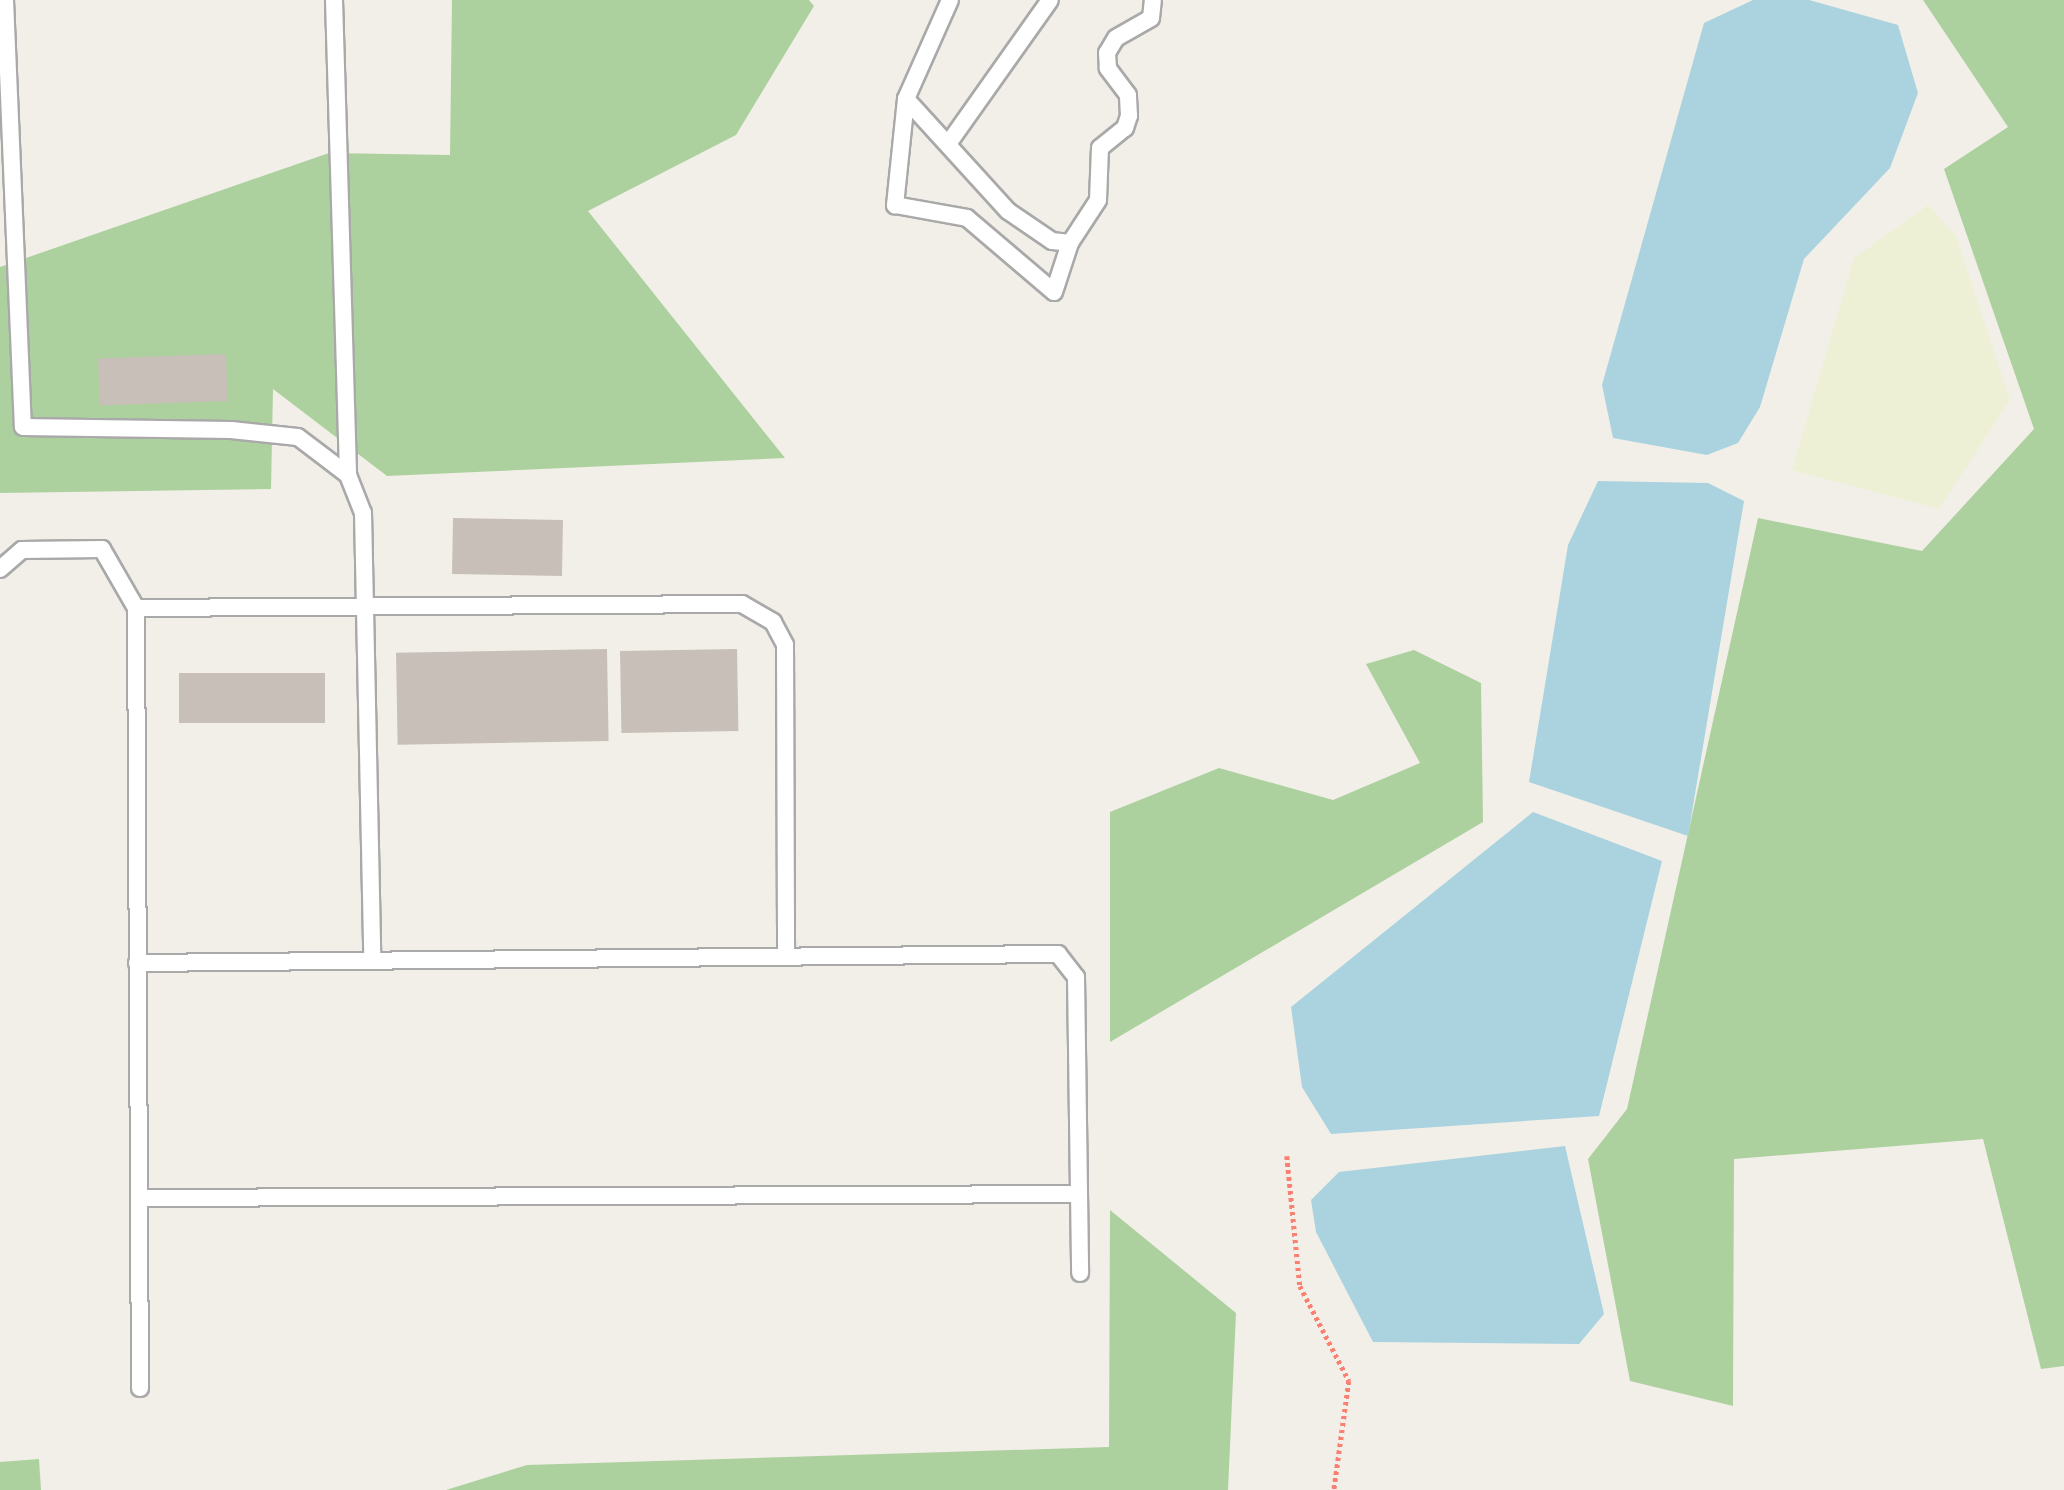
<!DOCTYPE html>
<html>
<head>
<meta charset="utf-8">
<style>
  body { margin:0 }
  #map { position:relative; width:2064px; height:1490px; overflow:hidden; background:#f2efe9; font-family:"DejaVu Sans",sans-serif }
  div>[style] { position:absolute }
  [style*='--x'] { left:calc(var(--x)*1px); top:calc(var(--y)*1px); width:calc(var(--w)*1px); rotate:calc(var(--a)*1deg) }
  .farmland>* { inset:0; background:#eef0d5 }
  .forest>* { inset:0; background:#add19e }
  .water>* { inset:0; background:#aad3df }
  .building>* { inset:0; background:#c7bfb8; transform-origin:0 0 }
  .path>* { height:4.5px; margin-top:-2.25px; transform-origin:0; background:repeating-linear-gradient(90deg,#fa8072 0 3.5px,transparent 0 7px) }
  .roads { filter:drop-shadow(2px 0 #a9a9a9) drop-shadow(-2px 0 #a9a9a9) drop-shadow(0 2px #a9a9a9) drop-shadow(0 -2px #a9a9a9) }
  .lane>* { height:16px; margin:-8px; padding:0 8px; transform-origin:8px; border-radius:8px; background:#fff }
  span { translate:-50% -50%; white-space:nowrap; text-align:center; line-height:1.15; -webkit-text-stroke:5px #fff; paint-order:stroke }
</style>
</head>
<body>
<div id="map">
  <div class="farmland">
    <i style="clip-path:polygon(1928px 205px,1956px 236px,2010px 400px,1939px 509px,1792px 470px,1854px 258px)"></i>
  </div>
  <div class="forest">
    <i style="clip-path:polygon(452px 0,809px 0,814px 6px,736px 135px,588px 211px,785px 458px,387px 476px,273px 389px,271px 489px,0 493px,0 267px,329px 153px,450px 155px)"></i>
    <i style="clip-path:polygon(1923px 0,2064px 0,2064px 1366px,2041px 1369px,1983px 1139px,1734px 1159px,1733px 1406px,1630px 1381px,1588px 1159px,1627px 1109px,1758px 518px,1922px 551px,2034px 429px,1944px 169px,2008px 127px)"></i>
    <i style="clip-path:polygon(1414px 650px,1481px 683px,1483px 822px,1110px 1042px,1110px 812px,1219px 768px,1333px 800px,1420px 763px,1366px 664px)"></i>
    <i style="clip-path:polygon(1110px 1210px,1236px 1313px,1228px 1490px,446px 1490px,527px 1465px,1109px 1447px)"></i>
    <i style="clip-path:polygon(39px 1459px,41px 1490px,0 1490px,0 1462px)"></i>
  </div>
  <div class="water">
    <i style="clip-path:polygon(1753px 0,1809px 0,1898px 25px,1918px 93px,1890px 168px,1804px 259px,1760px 407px,1738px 443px,1707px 455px,1613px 438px,1602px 385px,1704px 23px)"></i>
    <i style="clip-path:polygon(1598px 481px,1708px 483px,1744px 501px,1688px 836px,1529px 782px,1568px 545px)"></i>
    <i style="clip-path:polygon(1533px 812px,1662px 861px,1599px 1116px,1331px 1134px,1302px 1087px,1291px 1007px)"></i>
    <i style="clip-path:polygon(1565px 1146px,1604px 1314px,1579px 1344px,1373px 1342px,1316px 1232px,1311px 1200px,1339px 1172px)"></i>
  </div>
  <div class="building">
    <i style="left:226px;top:354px;width:47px;height:128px;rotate:88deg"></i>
    <i style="left:453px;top:518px;width:110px;height:56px;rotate:1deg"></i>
    <i style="left:607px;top:649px;width:92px;height:211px;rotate:89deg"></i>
    <i style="left:737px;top:649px;width:82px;height:117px;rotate:89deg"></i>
    <i style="left:179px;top:673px;width:146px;height:50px"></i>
  </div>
  <div class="path">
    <i style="--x:1287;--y:1156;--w:131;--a:84.3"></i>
    <i style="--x:1300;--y:1286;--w:107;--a:62.7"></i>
    <i style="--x:1349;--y:1381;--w:110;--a:97.8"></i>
  </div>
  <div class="roads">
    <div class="lane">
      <i style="--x:5;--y:0;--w:427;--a:87.6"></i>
      <i style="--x:23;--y:427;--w:208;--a:0.8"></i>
      <i style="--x:231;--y:430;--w:67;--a:6"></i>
      <i style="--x:298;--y:437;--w:63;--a:37.2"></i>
      <i style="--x:348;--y:475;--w:41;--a:68.5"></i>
      <i style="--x:363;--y:513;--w:448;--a:88.8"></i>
      <i style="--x:334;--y:0;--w:475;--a:88.3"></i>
      <i style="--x:950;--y:0;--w:108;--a:114"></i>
      <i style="--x:906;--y:99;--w:107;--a:95.9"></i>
      <i style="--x:895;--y:205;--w:73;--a:10.2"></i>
      <i style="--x:967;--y:218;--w:114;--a:40.4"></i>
      <i style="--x:1054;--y:292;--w:52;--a:-71.9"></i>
      <i style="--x:1070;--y:243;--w:51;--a:-56.9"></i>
      <i style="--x:1098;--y:200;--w:52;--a:-87.8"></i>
      <i style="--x:1100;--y:148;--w:32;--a:-39"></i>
      <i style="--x:1125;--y:128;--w:13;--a:-72"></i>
      <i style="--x:1129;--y:116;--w:21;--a:-93"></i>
      <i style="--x:1128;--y:95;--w:34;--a:-127"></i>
      <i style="--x:1108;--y:68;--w:15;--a:-94"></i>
      <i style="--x:1107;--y:53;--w:17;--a:-59"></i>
      <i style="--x:1116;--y:38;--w:40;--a:-29.7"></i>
      <i style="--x:1151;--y:18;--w:18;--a:-84"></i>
      <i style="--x:906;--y:99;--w:151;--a:47.7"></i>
      <i style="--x:1008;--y:211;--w:53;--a:34.3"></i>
      <i style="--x:1052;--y:241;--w:18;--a:6"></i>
      <i style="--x:948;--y:144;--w:176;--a:-54.7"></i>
      <i style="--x:0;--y:569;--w:29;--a:-41"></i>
      <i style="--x:22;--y:550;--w:80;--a:-0.7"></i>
      <i style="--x:102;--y:549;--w:68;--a:60"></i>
      <i style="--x:136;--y:608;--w:780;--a:89.71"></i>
      <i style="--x:136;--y:608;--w:606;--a:-0.38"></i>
      <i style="--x:742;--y:604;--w:36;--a:30"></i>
      <i style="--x:773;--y:622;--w:26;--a:62"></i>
      <i style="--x:785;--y:645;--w:311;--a:89.8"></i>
      <i style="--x:137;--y:963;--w:921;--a:-0.56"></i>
      <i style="--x:1058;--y:954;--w:29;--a:52"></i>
      <i style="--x:1076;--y:977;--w:296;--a:89.2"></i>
      <i style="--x:139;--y:1198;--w:940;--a:-0.24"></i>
    </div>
  </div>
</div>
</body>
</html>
